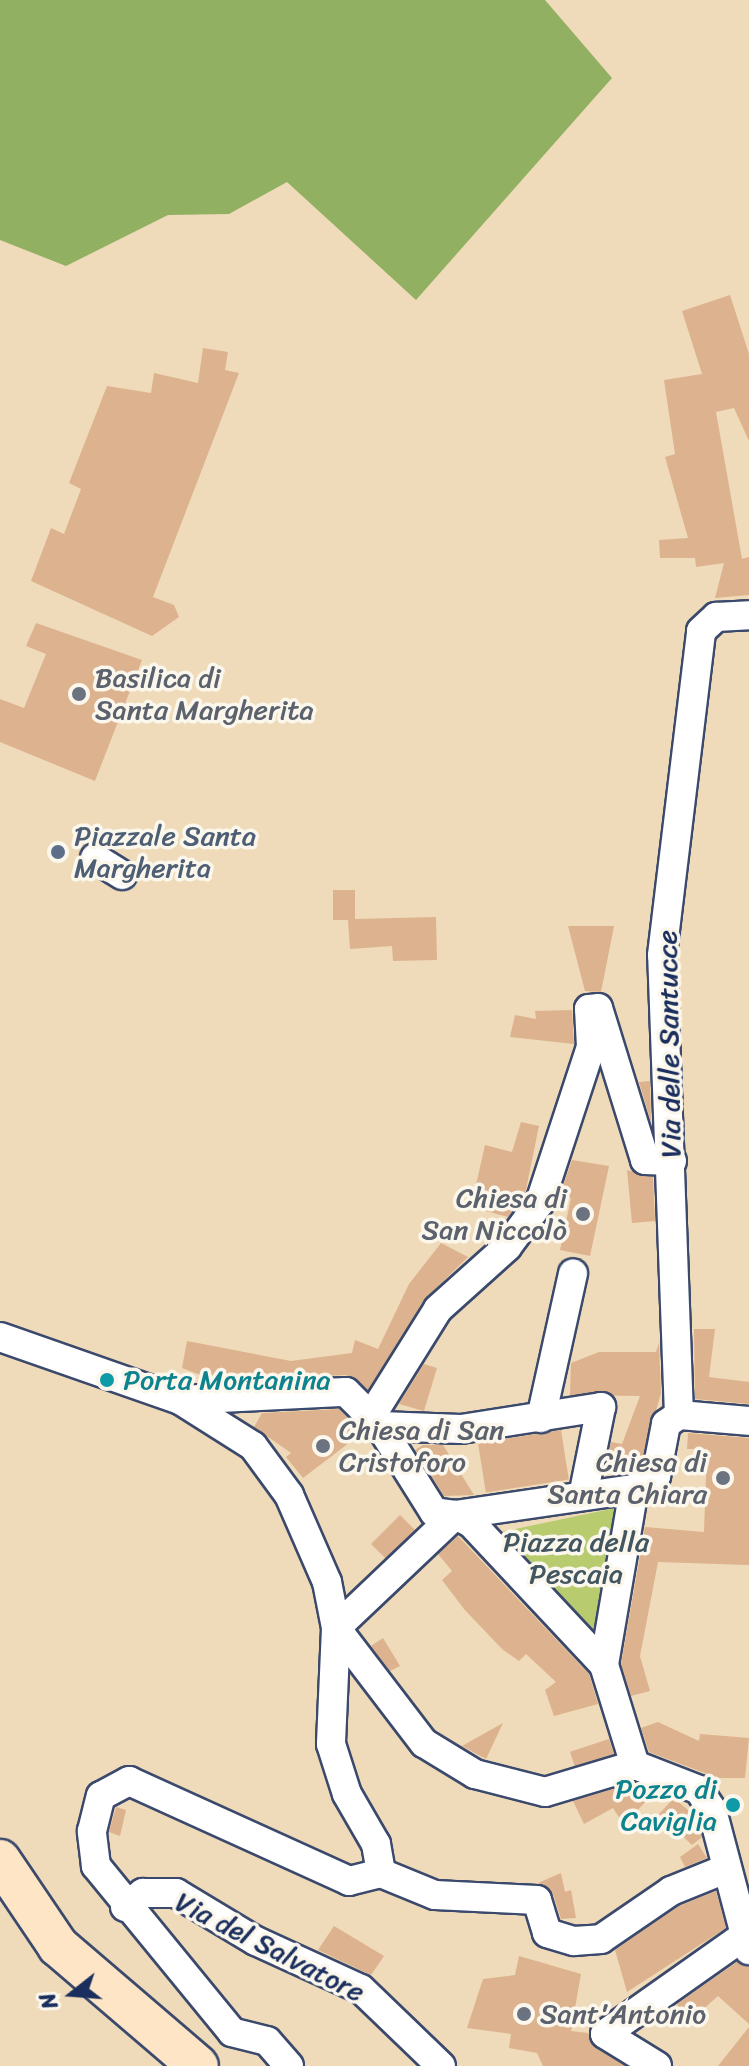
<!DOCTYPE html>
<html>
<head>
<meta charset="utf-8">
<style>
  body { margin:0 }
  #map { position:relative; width:749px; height:2066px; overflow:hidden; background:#efdbb9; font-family:Sriracha,sans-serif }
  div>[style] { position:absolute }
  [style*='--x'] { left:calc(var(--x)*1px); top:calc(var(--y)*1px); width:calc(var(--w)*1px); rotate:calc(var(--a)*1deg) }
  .green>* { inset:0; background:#b8cc6f }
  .forest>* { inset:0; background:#92b062 }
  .building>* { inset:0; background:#ddb28e; transform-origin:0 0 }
  .roads { filter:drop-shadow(2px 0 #3b496c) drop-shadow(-2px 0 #3b496c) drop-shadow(0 2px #3b496c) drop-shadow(0 -2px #3b496c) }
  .street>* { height:28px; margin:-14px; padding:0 14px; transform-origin:14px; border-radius:14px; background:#fff }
  .secondary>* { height:40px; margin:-20px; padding:0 20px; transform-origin:20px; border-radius:20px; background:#fde5c5 }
  .dots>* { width:22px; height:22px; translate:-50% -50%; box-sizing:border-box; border:4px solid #fbf7ec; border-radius:50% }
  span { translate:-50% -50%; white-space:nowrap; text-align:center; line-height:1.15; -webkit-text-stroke:7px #fbf7ec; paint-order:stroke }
  .worship-label { font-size:28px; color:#5b616d }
  .left { translate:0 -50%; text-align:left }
  .right { translate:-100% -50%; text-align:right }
  .service-label { font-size:28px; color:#4e5e75 }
  .street-label { font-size:28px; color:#1b2f5e }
  .culture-label { font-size:28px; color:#0d838f }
  .park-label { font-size:28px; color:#425662 }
  .north { position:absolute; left:32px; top:1954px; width:80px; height:80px; -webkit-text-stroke:6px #fbf7ec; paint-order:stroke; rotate:253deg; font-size:22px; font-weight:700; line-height:32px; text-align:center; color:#1b2f5e }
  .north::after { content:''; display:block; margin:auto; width:28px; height:36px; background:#1b2f5e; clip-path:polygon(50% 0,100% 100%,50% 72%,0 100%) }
</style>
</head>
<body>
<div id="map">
  <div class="green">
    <i style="clip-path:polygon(625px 1506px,602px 1642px,496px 1533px)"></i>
  </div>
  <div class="forest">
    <i style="clip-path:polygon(0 0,545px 0,612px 78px,416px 300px,287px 182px,229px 214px,168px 215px,66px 266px,0 240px)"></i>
  </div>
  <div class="building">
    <i style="clip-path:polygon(730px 295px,749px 354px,749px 441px,734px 408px,716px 412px,742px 559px,749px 557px,749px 595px,715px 598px,724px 563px,696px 567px,695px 558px,660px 558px,659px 540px,688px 538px,665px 457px,675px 454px,664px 380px,702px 374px,682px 311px)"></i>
    <i style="clip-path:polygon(203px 348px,228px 352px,225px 370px,239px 373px,153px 597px,174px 605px,179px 617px,152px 636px,31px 581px,51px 528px,64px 534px,81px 489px,69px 483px,107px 386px,151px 393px,154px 373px,198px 383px)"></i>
    <i style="clip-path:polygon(36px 623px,142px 660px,95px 781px,0 742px,0 699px,24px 708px,46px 654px,26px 646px)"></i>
    <i style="clip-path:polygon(333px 890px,355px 890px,355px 919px,436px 917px,437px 960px,393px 961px,392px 946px,350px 949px,348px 920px,333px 920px)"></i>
    <i style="clip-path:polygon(568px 926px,614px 926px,601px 992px,585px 991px)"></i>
    <i style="clip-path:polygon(572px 1010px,574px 1044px,510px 1037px,515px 1015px,536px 1019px,535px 1011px)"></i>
    <i style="clip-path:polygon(650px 1081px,651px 1122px,639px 1082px)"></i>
    <i style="clip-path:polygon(521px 1122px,539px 1126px,525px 1194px,508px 1217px,471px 1207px,485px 1145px,512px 1152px)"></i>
    <i style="clip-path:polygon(572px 1160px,609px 1166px,590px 1256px,560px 1250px,571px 1198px,560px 1195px)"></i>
    <i style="clip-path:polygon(627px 1170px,653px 1177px,655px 1221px,632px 1223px)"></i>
    <i style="clip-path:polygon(441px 1243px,468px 1257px,424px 1300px,368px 1390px,346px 1375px,216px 1381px,182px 1368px,187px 1341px,291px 1361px,352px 1353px,355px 1340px,378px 1349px,409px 1284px)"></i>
    <i style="clip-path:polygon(694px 1329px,715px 1329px,709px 1377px,749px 1382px,749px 1404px,695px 1399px)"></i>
    <i style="clip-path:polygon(659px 1343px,661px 1393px,641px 1465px,606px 1469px,611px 1442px,622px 1444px,640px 1396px,570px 1395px,571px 1363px,599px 1352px,656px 1352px)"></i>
    <i style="clip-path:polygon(424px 1364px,437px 1368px,424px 1411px,399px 1404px)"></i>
    <i style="clip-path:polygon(339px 1409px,362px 1433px,303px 1478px,286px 1457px,291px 1453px,254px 1427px,262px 1413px)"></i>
    <i style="left:561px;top:1430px;width:50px;height:84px;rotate:81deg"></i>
    <i style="clip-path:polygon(688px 1433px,749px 1438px,749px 1565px,658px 1562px,640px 1656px,650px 1691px,631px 1696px,621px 1664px,645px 1527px,704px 1532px,707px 1449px,687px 1449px)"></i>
    <i style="clip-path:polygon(423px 1445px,443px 1445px,474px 1495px,444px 1496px,415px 1450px)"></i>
    <i style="left:400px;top:1515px;width:21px;height:41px;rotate:45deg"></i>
    <i style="clip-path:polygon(458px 1536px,589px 1674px,598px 1704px,554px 1716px,545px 1690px,556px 1682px,526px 1654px,519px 1661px,502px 1649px,464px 1609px,442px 1580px,452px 1571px,438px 1554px)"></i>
    <i style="clip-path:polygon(383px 1638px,400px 1666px,390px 1671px,371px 1646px)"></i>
    <i style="clip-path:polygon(658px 1722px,699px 1741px,700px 1734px,749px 1738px,745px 1778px,718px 1778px,649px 1752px,641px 1728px)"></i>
    <i style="clip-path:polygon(503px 1723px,486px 1759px,462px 1746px,469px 1742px)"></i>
    <i style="left:609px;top:1739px;width:16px;height:41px;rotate:72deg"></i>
    <i style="clip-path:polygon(634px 1783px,647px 1800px,624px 1825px,613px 1808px,584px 1824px,573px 1801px)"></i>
    <i style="clip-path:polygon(674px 1798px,696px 1817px,702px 1837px,692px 1845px,659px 1814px)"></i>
    <i style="clip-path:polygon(116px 1807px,126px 1810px,120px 1836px,109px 1832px)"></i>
    <i style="clip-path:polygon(698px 1844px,707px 1858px,685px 1867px,680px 1857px)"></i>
    <i style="clip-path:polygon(561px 1873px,565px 1892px,571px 1890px,576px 1918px,561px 1919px,553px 1894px,538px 1883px)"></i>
    <i style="clip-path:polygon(716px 1891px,726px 1928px,627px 1992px,615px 1950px,679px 1906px)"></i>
    <i style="clip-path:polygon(334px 1926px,384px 1956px,371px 1975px,318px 1950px)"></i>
    <i style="clip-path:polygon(519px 1956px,581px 1974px,571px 2031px,588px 2033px,596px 2048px,625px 2066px,543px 2066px,537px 2053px,509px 2048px,511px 2034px,467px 2028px,483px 1979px,515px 1975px)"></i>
    <i style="clip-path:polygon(737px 1962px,749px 1967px,749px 2024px,718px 1996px,690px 2021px,677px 2004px)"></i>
    <i style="clip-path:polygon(749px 2027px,749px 2066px,718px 2066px)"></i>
  </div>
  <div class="roads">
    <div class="street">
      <i style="--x:95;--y:858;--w:32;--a:32"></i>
      <i style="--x:0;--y:1337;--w:191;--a:19.3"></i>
      <i style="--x:180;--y:1400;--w:166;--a:-2.8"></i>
      <i style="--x:346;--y:1392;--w:48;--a:45"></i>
      <i style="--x:380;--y:1426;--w:102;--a:57.9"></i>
      <i style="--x:434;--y:1512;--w:21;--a:8"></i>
      <i style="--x:455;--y:1515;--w:164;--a:136.5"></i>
      <i style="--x:180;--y:1400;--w:86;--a:32.2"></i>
      <i style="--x:253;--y:1446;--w:61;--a:53.7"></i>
      <i style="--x:289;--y:1495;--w:95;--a:66.4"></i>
      <i style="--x:327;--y:1582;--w:47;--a:78.9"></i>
      <i style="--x:336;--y:1628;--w:145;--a:52.6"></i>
      <i style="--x:424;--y:1743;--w:60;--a:31.3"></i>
      <i style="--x:475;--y:1774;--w:72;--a:14.4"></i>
      <i style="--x:545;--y:1792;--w:94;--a:-16.7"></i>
      <i style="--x:679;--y:1415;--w:70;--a:4.9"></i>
      <i style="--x:370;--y:1418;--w:128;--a:-58"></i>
      <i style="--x:438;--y:1309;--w:93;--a:-41.9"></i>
      <i style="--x:507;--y:1247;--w:56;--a:-53.7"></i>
      <i style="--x:540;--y:1202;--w:163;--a:-71.8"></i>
      <i style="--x:591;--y:1047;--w:38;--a:-93"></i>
      <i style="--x:589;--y:1009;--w:9;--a:-6"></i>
      <i style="--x:598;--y:1008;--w:159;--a:72.8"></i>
      <i style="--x:645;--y:1160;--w:27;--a:2"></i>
      <i style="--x:541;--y:1418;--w:148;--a:-77.5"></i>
      <i style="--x:380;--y:1426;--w:81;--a:2.1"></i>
      <i style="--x:461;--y:1429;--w:142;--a:-8.9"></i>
      <i style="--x:601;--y:1407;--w:86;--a:101.4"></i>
      <i style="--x:634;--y:1489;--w:26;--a:-31"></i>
      <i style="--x:656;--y:1476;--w:53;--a:-79.1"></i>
      <i style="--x:666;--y:1424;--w:16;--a:-35"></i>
      <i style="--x:679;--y:1415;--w:460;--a:-92.1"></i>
      <i style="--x:662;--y:955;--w:326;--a:-83.1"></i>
      <i style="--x:701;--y:631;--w:21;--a:-43"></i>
      <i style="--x:716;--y:617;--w:33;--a:-3"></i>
      <i style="--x:634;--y:1489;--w:179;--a:99.7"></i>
      <i style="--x:604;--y:1665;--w:195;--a:-133.1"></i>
      <i style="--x:471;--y:1523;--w:18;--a:-153"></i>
      <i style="--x:455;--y:1515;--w:181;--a:-8.3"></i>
      <i style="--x:336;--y:1628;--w:116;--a:92.5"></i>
      <i style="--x:331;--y:1744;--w:52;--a:72.3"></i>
      <i style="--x:347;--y:1794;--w:58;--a:59.9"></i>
      <i style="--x:376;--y:1844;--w:29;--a:80"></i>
      <i style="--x:381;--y:1873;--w:58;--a:22.2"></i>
      <i style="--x:435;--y:1895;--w:102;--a:2.8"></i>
      <i style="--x:537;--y:1900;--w:34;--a:73"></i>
      <i style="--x:547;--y:1933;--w:28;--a:17"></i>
      <i style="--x:574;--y:1941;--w:27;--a:-4"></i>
      <i style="--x:601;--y:1939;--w:85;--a:-34.4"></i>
      <i style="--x:671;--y:1891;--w:56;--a:-22"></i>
      <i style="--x:604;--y:1665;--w:105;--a:72.8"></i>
      <i style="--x:635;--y:1765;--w:69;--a:21.3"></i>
      <i style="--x:699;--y:1790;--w:24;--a:57"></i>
      <i style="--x:712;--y:1810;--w:145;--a:75.2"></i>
      <i style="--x:125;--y:1907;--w:23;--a:-38"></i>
      <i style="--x:143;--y:1893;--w:33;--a:0"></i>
      <i style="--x:176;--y:1893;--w:93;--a:31"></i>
      <i style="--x:256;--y:1941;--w:115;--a:24.6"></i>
      <i style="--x:361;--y:1989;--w:111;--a:43.9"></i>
      <i style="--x:289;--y:2066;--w:33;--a:-131"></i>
      <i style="--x:267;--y:2041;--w:36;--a:-166"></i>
      <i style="--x:232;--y:2032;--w:215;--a:-129.3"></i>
      <i style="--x:96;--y:1866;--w:35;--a:-97"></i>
      <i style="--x:92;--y:1831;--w:36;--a:-76"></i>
      <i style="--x:101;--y:1796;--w:32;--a:-28"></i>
      <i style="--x:129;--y:1781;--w:242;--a:24.4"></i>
      <i style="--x:349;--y:1881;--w:33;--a:-14"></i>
      <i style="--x:657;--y:2066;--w:61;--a:-148.4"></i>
      <i style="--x:605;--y:2034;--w:166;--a:-35.2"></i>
    </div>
    <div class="secondary">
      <i style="--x:0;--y:1860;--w:104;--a:56"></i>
      <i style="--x:58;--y:1946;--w:184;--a:40.6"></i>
    </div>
  </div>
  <div class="dots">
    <i style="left:79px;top:694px;background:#6b7280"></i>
    <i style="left:58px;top:852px;background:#5c6f8a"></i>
    <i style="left:583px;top:1214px;background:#6b7280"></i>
    <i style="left:107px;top:1380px;background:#0f9aa8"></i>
    <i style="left:323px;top:1446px;background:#6b7280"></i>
    <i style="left:723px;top:1478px;background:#6b7280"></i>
    <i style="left:733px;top:1805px;background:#0f9aa8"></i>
    <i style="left:524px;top:2014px;background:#6b7280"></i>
  </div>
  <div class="worship-label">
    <span class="left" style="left:95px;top:694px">Basilica di<br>Santa Margherita</span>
    <span class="right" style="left:567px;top:1214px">Chiesa di<br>San Niccolò</span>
    <span class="left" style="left:339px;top:1446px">Chiesa di San<br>Cristoforo</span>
    <span class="right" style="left:707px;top:1478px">Chiesa di<br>Santa Chiara</span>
    <span class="left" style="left:540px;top:2014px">Sant'Antonio</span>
  </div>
  <div class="service-label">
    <span class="left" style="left:74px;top:852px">Piazzale Santa<br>Margherita</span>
  </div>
  <div class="street-label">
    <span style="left:669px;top:1044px;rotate:-91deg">Via delle Santucce</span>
    <span style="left:270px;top:1947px;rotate:27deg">Via del Salvatore</span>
  </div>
  <div class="culture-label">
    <span class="left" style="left:123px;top:1380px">Porta Montanina</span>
    <span class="right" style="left:717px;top:1805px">Pozzo di<br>Caviglia</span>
  </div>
  <div class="park-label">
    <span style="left:576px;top:1558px">Piazza della<br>Pescaia</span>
  </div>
  <div class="north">N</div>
</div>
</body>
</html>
